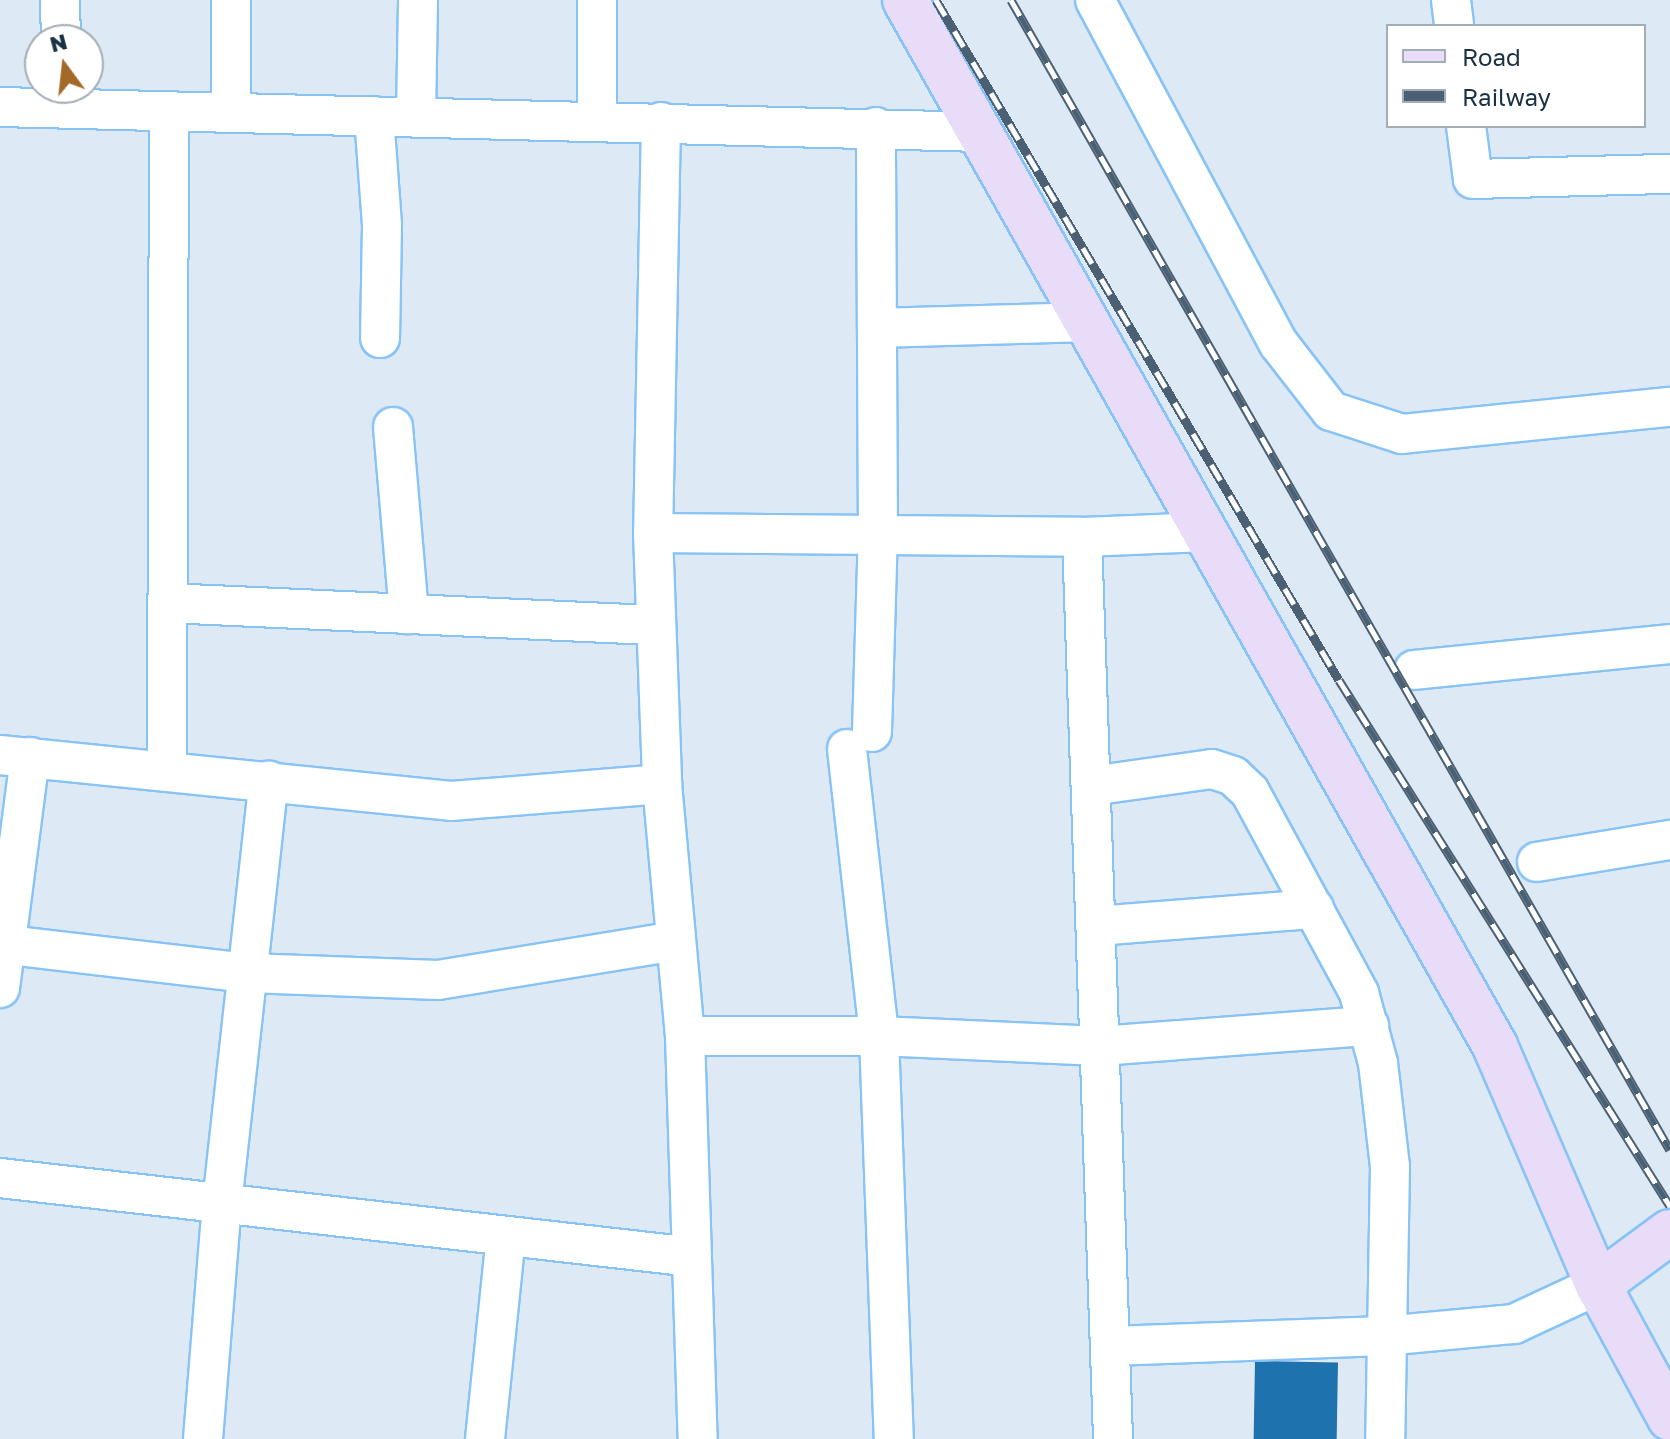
<!DOCTYPE html>
<html>
<head>
<meta charset="utf-8">
<style>
  body { margin:0 }
  #map { position:relative; width:1670px; height:1439px; overflow:hidden; background:#dde9f4; font-family:"Golos Text",sans-serif }
  div>[style] { position:absolute }
  [style*='--x'] { left:calc(var(--x)*1px); top:calc(var(--y)*1px); width:calc(var(--w)*1px); rotate:calc(var(--a)*1deg) }
  .building>* { inset:0; background:#1e72ae; transform-origin:0 0 }
  .roads { filter:drop-shadow(2px 0 #88c3f6) drop-shadow(-2px 0 #88c3f6) drop-shadow(0 2px #88c3f6) drop-shadow(0 -2px #88c3f6) }
  .street>* { height:38px; margin:-19px; padding:0 19px; transform-origin:19px; border-radius:19px; background:#fff }
  .secondary>* { height:44px; margin:-22px; padding:0 22px; transform-origin:22px; border-radius:22px; background:#e9dcf8 }
  .rail>* { height:9px; margin-top:-4.5px; transform-origin:0; background:repeating-linear-gradient(90deg,#fff 0 18px,#4b6173 0 36px); box-sizing:border-box; border-block:2px solid #4b6173 }
  span { translate:-50% -50%; white-space:nowrap; text-align:center; line-height:1.15; -webkit-text-stroke:8px #fff; paint-order:stroke }
  .legend { position:absolute; left:1386px; top:24px; width:260px; height:104px; box-sizing:border-box; background:#fff; border:2px solid #a3adb5; margin:0; padding:10px 14px; list-style:none; font-size:24px; color:#193246 }
  .legend li { display:flex; align-items:center; gap:16px; height:40px }
  .legend b { width:40px; border:2px solid #a3adb5 }
  .north { position:absolute; left:24px; top:24px; width:80px; height:80px; box-sizing:border-box; background:#fff; border:2px solid #a3adb5; border-radius:50%; rotate:345deg; font-size:22px; font-weight:700; line-height:32px; text-align:center; color:#193246 }
  .north::after { content:''; display:block; margin:auto; width:28px; height:36px; background:#a36929; clip-path:polygon(50% 0,100% 100%,50% 72%,0 100%) }
</style>
</head>
<body>
<div id="map">
  <div class="building">
    <i style="left:1255px;top:1361px;width:83px;height:78px;rotate:1deg"></i>
  </div>
  <div class="roads">
    <div class="street">
      <i style="--x:60;--y:0;--w:40;--a:88.6"></i>
      <i style="--x:231;--y:0;--w:112;--a:90"></i>
      <i style="--x:1095;--y:0;--w:390;--a:61.9"></i>
      <i style="--x:1279;--y:344;--w:85;--a:52.2"></i>
      <i style="--x:1331;--y:411;--w:75;--a:17.9"></i>
      <i style="--x:1402;--y:434;--w:269;--a:-5.8"></i>
      <i style="--x:1451;--y:0;--w:26;--a:83"></i>
      <i style="--x:0;--y:107;--w:982;--a:1.46"></i>
      <i style="--x:374;--y:116;--w:109;--a:85.8"></i>
      <i style="--x:382;--y:225;--w:113;--a:91"></i>
      <i style="--x:416;--y:116;--w:116;--a:-89"></i>
      <i style="--x:597;--y:121;--w:121;--a:-90"></i>
      <i style="--x:661;--y:122;--w:411;--a:91.1"></i>
      <i style="--x:653;--y:533;--w:251;--a:87.9"></i>
      <i style="--x:662;--y:784;--w:253;--a:84.8"></i>
      <i style="--x:685;--y:1036;--w:403;--a:88.2"></i>
      <i style="--x:1466;--y:126;--w:53;--a:82.5"></i>
      <i style="--x:1473;--y:179;--w:197;--a:-1.5"></i>
      <i style="--x:877;--y:328;--w:211;--a:-1.6"></i>
      <i style="--x:393;--y:427;--w:188;--a:85.1"></i>
      <i style="--x:653;--y:533;--w:429;--a:0.5"></i>
      <i style="--x:1082;--y:537;--w:125;--a:-2.3"></i>
      <i style="--x:1082;--y:537;--w:903;--a:88.03"></i>
      <i style="--x:167;--y:603;--w:489;--a:2.6"></i>
      <i style="--x:1414;--y:670;--w:257;--a:-5.8"></i>
      <i style="--x:872;--y:732;--w:197;--a:-88.3"></i>
      <i style="--x:878;--y:535;--w:408;--a:-90.3"></i>
      <i style="--x:847;--y:749;--w:289;--a:83.6"></i>
      <i style="--x:879;--y:1036;--w:403;--a:87.9"></i>
      <i style="--x:0;--y:755;--w:453;--a:5.8"></i>
      <i style="--x:451;--y:801;--w:212;--a:-4.6"></i>
      <i style="--x:167;--y:770;--w:659;--a:-89.83"></i>
      <i style="--x:1091;--y:786;--w:122;--a:-8"></i>
      <i style="--x:1212;--y:769;--w:22;--a:18"></i>
      <i style="--x:1233;--y:776;--w:23;--a:43"></i>
      <i style="--x:1250;--y:792;--w:229;--a:61.5"></i>
      <i style="--x:1359;--y:993;--w:73;--a:74.8"></i>
      <i style="--x:1378;--y:1063;--w:104;--a:83.4"></i>
      <i style="--x:1390;--y:1166;--w:273;--a:91"></i>
      <i style="--x:1537;--y:862;--w:135;--a:-9.4"></i>
      <i style="--x:1096;--y:926;--w:219;--a:-4.5"></i>
      <i style="--x:0;--y:944;--w:250;--a:6.7"></i>
      <i style="--x:248;--y:973;--w:190;--a:2.1"></i>
      <i style="--x:438;--y:980;--w:241;--a:-9.3"></i>
      <i style="--x:0;--y:988;--w:233;--a:-82.6"></i>
      <i style="--x:685;--y:1036;--w:194;--a:0"></i>
      <i style="--x:879;--y:1036;--w:221;--a:2.6"></i>
      <i style="--x:1100;--y:1046;--w:270;--a:-4.3"></i>
      <i style="--x:0;--y:1178;--w:696;--a:6.51"></i>
      <i style="--x:1111;--y:1346;--w:273;--a:-2.1"></i>
      <i style="--x:1384;--y:1336;--w:131;--a:-5.3"></i>
      <i style="--x:1514;--y:1324;--w:93;--a:-24.9"></i>
      <i style="--x:203;--y:1439;--w:236;--a:-85.4"></i>
      <i style="--x:222;--y:1204;--w:426;--a:-83.7"></i>
      <i style="--x:485;--y:1439;--w:204;--a:-84.1"></i>
    </div>
    <div class="secondary">
      <i style="--x:905;--y:0;--w:1201;--a:60.57"></i>
      <i style="--x:1495;--y:1046;--w:260;--a:66.7"></i>
      <i style="--x:1598;--y:1285;--w:151;--a:61.6"></i>
      <i style="--x:1598;--y:1285;--w:89;--a:-36.4"></i>
    </div>
  </div>
  <div class="rail">
    <i style="--x:936;--y:0;--w:790;--a:59.35"></i>
    <i style="--x:1339;--y:680;--w:621;--a:57.82"></i>
    <i style="--x:1011;--y:0;--w:1325;--a:60.19"></i>
  </div>
  <ul class="legend">
  <li><b style="height:10px;background:#e9dcf8"></b>Road</li>
  <li><b style="height:10px;background:#4b6173"></b>Railway</li>
  </ul>
  <div class="north">N</div>
</div>
</body>
</html>
